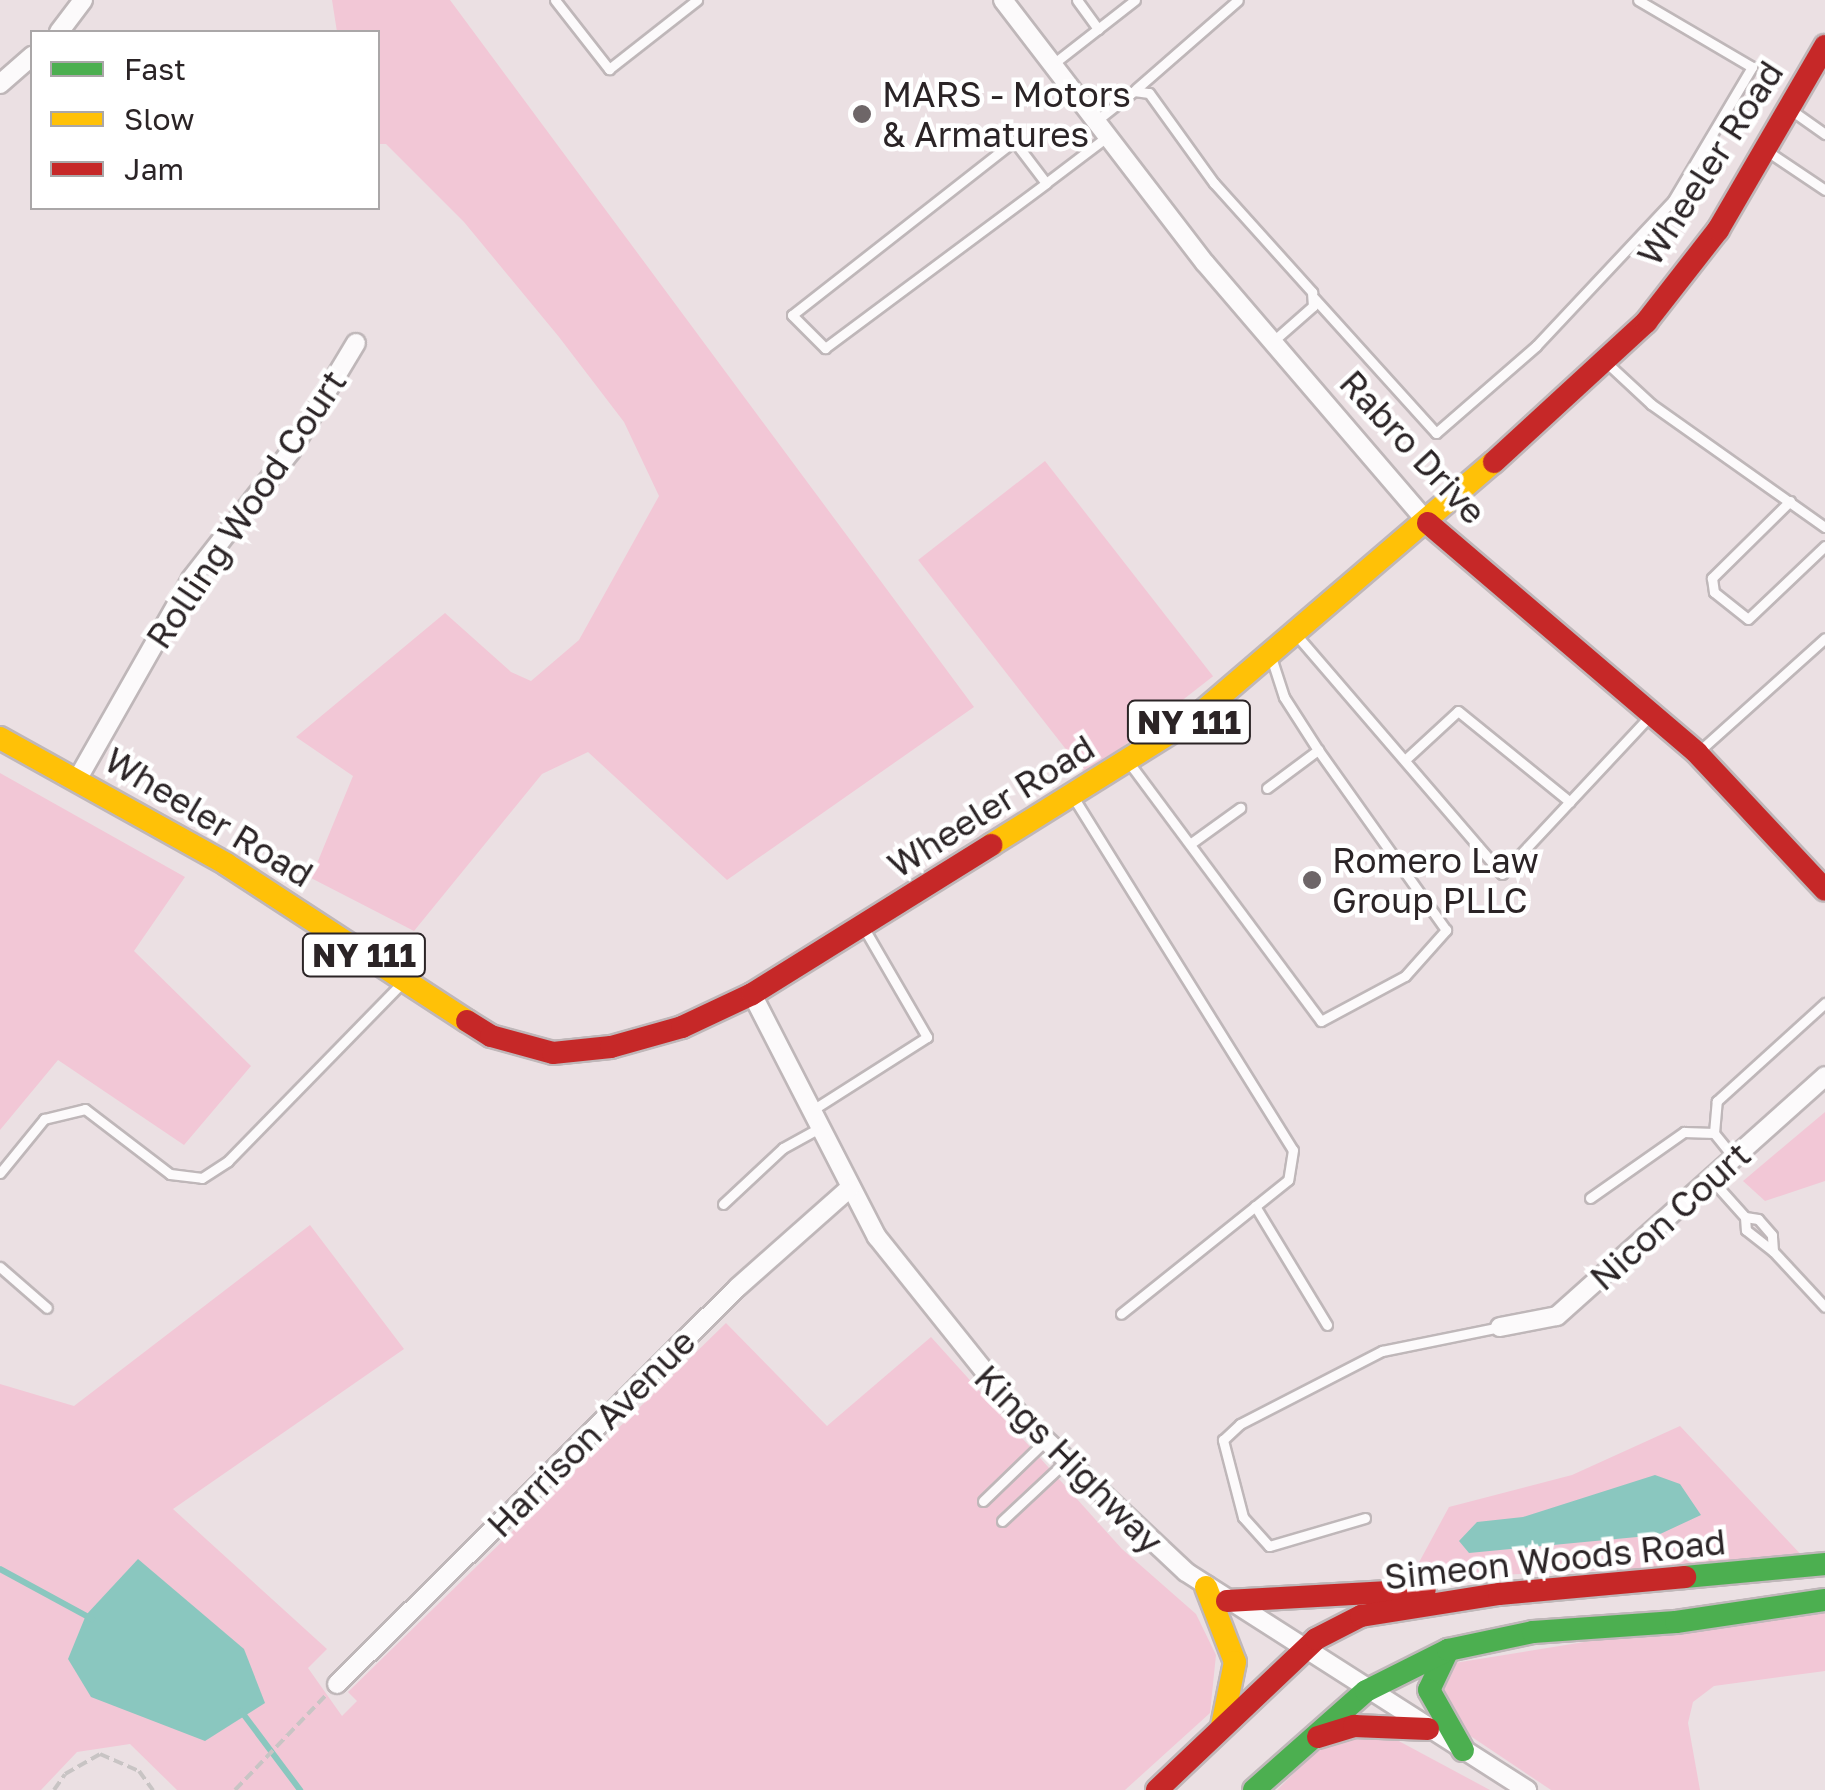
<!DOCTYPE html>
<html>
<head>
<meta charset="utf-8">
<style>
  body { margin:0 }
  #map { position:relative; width:1825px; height:1790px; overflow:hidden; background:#ebe0e3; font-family:"Golos Text",sans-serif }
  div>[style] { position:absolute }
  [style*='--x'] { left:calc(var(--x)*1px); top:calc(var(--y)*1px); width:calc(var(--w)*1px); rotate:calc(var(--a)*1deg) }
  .green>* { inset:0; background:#f2c7d6; transform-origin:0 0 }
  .water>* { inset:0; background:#8ac7bf }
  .stream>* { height:6px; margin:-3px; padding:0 3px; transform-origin:3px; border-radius:3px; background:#8ac7bf }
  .path>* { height:4px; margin-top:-2px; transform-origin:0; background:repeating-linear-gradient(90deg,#c8c4c4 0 10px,transparent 0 15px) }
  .roads { filter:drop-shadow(2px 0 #bfb7b9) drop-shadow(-2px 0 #bfb7b9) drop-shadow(0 2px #bfb7b9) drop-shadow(0 -2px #bfb7b9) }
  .lane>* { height:9px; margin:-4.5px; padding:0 4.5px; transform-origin:4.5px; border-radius:4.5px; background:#fcfafb }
  .street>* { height:18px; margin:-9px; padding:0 9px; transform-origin:9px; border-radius:9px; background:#fcfafb }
  .fast>* { height:22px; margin:-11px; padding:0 11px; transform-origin:11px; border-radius:11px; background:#4caf50 }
  .slow>* { height:22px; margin:-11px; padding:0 11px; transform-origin:11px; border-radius:11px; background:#ffc107 }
  .jam>* { height:22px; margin:-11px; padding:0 11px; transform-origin:11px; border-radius:11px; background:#c62828 }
  .dots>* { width:28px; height:28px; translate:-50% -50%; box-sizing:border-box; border:5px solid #fff; border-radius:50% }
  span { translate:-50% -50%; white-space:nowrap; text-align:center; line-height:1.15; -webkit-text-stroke:9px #fff; paint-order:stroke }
  .shield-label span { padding:2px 8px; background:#fff; border:2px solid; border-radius:8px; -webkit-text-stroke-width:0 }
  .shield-label { font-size:32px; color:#2b2426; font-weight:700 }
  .poi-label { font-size:35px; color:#2b2426 }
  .left { translate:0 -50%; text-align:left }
  .street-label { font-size:35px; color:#2b2426 }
  .legend { position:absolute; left:30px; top:30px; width:350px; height:180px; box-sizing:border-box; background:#fff; border:2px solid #aaa7a8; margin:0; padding:12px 18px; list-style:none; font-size:30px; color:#2b2426 }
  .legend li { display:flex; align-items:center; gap:20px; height:50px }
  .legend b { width:50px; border:2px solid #aaa7a8 }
</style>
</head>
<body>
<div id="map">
  <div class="green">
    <i style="clip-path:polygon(332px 0,450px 0,974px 707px,727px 880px,588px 752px,542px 774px,414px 931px,311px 878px,353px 776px,296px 737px,445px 613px,511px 672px,531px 681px,579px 640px,659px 496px,624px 422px,559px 337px,464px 222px,386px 144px,378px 144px,378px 32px,337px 32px)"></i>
    <i style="left:1045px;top:461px;width:273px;height:161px;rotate:52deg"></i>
    <i style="clip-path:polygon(0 773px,185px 877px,134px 951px,251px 1066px,184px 1145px,58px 1060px,0 1130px)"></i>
    <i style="clip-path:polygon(1825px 1112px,1825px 1181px,1765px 1201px,1743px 1181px)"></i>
    <i style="clip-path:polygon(310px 1225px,404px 1349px,173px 1509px,327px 1649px,308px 1668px,342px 1716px,357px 1701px,348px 1692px,726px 1323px,827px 1426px,931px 1337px,1122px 1549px,1196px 1614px,1216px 1655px,1210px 1713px,1125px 1790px,177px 1790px,130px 1744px,77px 1752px,41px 1790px,0 1790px,0 1384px,74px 1406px)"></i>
    <i style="clip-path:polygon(1680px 1426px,1807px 1561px,1410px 1579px,1449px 1507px,1572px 1475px)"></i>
    <i style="clip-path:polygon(1825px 1603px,1825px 1671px,1714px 1686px,1693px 1702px,1688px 1723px,1700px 1790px,1551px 1790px,1445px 1719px,1438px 1677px,1448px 1664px)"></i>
    <i style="clip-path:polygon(1365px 1735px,1395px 1739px,1490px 1790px,1277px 1790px,1315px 1752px)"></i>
  </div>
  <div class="water">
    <i style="clip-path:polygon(1655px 1475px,1680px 1484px,1701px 1515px,1658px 1535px,1469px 1553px,1459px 1541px,1477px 1522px,1523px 1517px)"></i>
    <i style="clip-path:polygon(138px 1559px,244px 1649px,265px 1703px,205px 1741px,91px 1697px,68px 1659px,86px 1615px)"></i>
  </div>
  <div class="stream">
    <i style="--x:0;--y:1569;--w:105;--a:28.5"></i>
    <i style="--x:241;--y:1711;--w:99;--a:53.2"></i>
  </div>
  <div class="path">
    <i style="--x:54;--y:1790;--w:19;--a:-55"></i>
    <i style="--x:65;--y:1774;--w:40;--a:-29.7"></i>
    <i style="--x:100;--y:1754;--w:43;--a:23.6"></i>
    <i style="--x:139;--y:1771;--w:24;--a:54"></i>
    <i style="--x:235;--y:1790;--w:130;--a:-46.2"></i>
  </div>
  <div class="roads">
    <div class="lane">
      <i style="--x:555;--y:0;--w:88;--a:52"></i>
      <i style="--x:609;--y:69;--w:112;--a:-38.1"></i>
      <i style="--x:1077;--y:0;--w:36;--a:54"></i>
      <i style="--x:1053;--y:64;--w:104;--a:-38"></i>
      <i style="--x:1136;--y:89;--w:135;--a:-41.1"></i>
      <i style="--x:1791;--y:110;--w:42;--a:35.2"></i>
      <i style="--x:1096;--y:121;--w:48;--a:-38.3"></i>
      <i style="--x:1134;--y:91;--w:15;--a:8"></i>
      <i style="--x:1149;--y:93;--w:111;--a:54.2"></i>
      <i style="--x:1214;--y:183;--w:147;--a:48"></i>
      <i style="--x:1312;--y:292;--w:14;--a:86"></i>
      <i style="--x:1313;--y:306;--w:55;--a:138.7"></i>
      <i style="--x:1767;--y:151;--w:70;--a:33.9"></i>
      <i style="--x:1046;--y:183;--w:53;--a:-127.3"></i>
      <i style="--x:1014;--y:141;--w:282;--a:141.9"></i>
      <i style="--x:792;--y:315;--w:47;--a:45"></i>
      <i style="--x:825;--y:348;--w:276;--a:-36.7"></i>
      <i style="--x:1046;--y:183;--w:78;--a:-37.2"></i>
      <i style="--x:1314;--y:298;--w:182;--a:47.9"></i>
      <i style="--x:1436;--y:433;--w:133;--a:-41"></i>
      <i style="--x:1536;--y:346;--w:200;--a:-46.8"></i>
      <i style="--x:1673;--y:200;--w:155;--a:-59.3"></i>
      <i style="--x:1752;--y:67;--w:132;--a:-149.6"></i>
      <i style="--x:1608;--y:364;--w:59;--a:42.9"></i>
      <i style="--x:1651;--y:404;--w:213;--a:35.3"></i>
      <i style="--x:1790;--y:501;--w:110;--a:135.4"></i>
      <i style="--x:1712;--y:578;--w:14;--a:82"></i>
      <i style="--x:1714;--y:592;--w:43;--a:38.5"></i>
      <i style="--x:1748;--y:619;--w:106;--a:-43.5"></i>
      <i style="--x:1299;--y:638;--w:311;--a:49.3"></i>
      <i style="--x:1502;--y:874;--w:216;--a:-46.9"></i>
      <i style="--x:1697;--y:753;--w:172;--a:-41.9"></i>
      <i style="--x:1407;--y:758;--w:69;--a:-42.7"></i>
      <i style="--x:1458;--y:711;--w:144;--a:39.1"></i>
      <i style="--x:1130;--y:764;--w:320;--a:53.4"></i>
      <i style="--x:1321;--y:1021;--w:95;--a:-28.2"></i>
      <i style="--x:1405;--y:976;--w:62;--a:-48.3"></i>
      <i style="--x:1446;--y:930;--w:221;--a:-125.4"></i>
      <i style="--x:1318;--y:750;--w:63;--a:-122.7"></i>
      <i style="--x:1284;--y:697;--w:39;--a:-108"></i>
      <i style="--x:1267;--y:788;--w:64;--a:-36.7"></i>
      <i style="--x:1075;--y:800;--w:412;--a:58.1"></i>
      <i style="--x:1293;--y:1150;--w:30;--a:99"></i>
      <i style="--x:1288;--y:1180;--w:214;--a:141.3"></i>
      <i style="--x:1190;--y:844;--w:62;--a:-35.8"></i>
      <i style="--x:814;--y:1109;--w:134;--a:-32.5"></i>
      <i style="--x:927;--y:1037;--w:124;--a:-120.1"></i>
      <i style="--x:1714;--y:1133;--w:32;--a:51"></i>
      <i style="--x:0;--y:1173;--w:70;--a:-50.8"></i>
      <i style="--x:44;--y:1119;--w:42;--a:-13.7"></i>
      <i style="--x:85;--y:1109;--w:107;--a:37.4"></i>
      <i style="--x:170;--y:1174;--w:32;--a:7"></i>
      <i style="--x:202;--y:1178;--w:31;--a:-33"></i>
      <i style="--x:228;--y:1161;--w:248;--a:-45.7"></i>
      <i style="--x:1711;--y:1179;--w:51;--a:48.2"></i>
      <i style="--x:1745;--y:1217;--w:13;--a:86"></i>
      <i style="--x:1746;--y:1230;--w:34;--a:38"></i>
      <i style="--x:1773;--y:1251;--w:16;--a:-94"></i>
      <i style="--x:1772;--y:1235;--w:21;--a:-131"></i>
      <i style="--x:1758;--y:1219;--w:13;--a:-171"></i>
      <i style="--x:1590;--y:1198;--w:115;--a:-35.1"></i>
      <i style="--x:1684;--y:1132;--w:30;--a:2"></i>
      <i style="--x:1714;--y:1133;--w:32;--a:-85"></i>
      <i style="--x:1717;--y:1101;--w:146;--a:-42.2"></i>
      <i style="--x:723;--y:1204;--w:82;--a:-43"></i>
      <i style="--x:783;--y:1148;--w:43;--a:-28.9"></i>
      <i style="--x:1255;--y:1206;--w:139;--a:58.8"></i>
      <i style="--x:1773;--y:1251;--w:76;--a:47.1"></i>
      <i style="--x:0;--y:1267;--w:62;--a:41.1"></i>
      <i style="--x:983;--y:1501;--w:86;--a:-44.1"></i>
      <i style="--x:1365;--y:1518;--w:100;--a:163.7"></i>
      <i style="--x:1269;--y:1546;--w:39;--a:-132"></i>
      <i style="--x:1243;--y:1517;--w:80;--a:-104.6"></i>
      <i style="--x:1223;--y:1440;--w:23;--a:-43"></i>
      <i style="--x:1240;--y:1424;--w:160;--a:-27.2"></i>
      <i style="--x:1382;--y:1351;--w:120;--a:-11.5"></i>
      <i style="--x:1002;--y:1521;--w:86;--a:-43.1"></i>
    </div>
    <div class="street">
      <i style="--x:1003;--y:0;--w:332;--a:52.5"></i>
      <i style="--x:1205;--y:263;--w:343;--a:49.4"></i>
      <i style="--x:59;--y:32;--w:40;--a:-53"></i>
      <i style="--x:0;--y:84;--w:43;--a:-41.2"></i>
      <i style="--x:77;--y:780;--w:231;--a:-60.4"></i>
      <i style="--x:191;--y:579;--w:162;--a:-52"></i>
      <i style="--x:291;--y:451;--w:126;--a:-59"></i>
      <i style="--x:752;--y:994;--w:273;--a:62.8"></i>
      <i style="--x:877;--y:1237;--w:231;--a:51.3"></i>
      <i style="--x:1021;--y:1417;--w:226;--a:43.2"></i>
      <i style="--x:1186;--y:1572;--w:405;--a:32.6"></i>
      <i style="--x:1500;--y:1327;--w:58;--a:-10.9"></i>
      <i style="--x:1557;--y:1316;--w:360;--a:-41.8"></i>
      <i style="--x:337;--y:1684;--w:564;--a:-44.71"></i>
      <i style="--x:738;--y:1287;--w:149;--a:-41.5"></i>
    </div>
    <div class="fast">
      <i style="--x:1685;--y:1577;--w:141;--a:-5.3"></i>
      <i style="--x:1448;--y:1650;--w:44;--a:115.4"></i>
      <i style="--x:1429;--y:1690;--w:69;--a:60.5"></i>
      <i style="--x:1254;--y:1790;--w:149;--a:-41.5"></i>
      <i style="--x:1366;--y:1691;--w:92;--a:-26.6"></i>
      <i style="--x:1448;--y:1650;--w:87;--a:-12"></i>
      <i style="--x:1533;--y:1632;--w:143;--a:-4"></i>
      <i style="--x:1676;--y:1622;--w:151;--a:-8.4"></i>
    </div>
    <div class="slow">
      <i style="--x:0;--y:738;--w:259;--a:29.1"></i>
      <i style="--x:226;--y:864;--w:288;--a:33.1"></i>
      <i style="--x:991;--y:845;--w:242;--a:-32"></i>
      <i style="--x:1196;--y:717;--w:392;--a:-40.6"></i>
      <i style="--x:1206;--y:1587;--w:80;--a:68.9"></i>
      <i style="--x:1235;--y:1662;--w:65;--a:101.5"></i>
    </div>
    <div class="jam">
      <i style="--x:1494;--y:462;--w:207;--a:-42.6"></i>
      <i style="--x:1646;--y:322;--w:117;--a:-52"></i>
      <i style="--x:1718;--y:230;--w:213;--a:-59.8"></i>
      <i style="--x:1428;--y:523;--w:354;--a:40.5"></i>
      <i style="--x:1697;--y:753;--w:187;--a:46.9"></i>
      <i style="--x:467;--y:1021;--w:28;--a:32"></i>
      <i style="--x:491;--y:1036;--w:64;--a:15.3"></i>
      <i style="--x:553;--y:1053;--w:58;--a:-5.9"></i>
      <i style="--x:611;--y:1047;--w:74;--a:-15.7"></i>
      <i style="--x:682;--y:1027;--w:77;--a:-25.2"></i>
      <i style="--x:752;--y:994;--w:282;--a:-31.9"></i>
      <i style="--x:1227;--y:1601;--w:198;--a:-3.2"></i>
      <i style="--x:1318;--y:1737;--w:38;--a:-17"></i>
      <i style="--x:1354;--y:1726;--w:74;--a:2.3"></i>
      <i style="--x:1157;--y:1790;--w:219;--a:-43.5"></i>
      <i style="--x:1316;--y:1639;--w:51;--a:-27.1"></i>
      <i style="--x:1361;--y:1616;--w:140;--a:-9.1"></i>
      <i style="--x:1499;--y:1594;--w:187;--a:-5.2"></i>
    </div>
  </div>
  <div class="dots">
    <i style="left:862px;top:114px;background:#6e6668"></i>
    <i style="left:1312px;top:880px;background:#6e6668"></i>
  </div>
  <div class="shield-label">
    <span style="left:1189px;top:722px">NY 111</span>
    <span style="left:364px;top:955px">NY 111</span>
  </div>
  <div class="poi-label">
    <span class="left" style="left:882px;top:114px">MARS - Motors<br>&amp; Armatures</span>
    <span class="left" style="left:1332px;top:880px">Romero Law<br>Group PLLC</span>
  </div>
  <div class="street-label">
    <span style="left:1710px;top:163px;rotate:-57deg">Wheeler Road</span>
    <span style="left:1413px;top:447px;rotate:47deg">Rabro Drive</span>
    <span style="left:246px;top:509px;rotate:-56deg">Rolling Wood Court</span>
    <span style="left:991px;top:806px;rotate:-32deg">Wheeler Road</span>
    <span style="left:209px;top:817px;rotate:31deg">Wheeler Road</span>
    <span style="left:1670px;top:1216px;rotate:-42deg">Nicon Court</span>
    <span style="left:591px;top:1433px;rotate:-45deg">Harrison Avenue</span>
    <span style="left:1069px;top:1459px;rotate:45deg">Kings Highway</span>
    <span style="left:1555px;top:1559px;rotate:-6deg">Simeon Woods Road</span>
  </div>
  <ul class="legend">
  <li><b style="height:12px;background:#4caf50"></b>Fast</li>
  <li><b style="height:12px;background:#ffc107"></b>Slow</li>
  <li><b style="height:12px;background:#c62828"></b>Jam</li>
  </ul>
</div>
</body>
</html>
